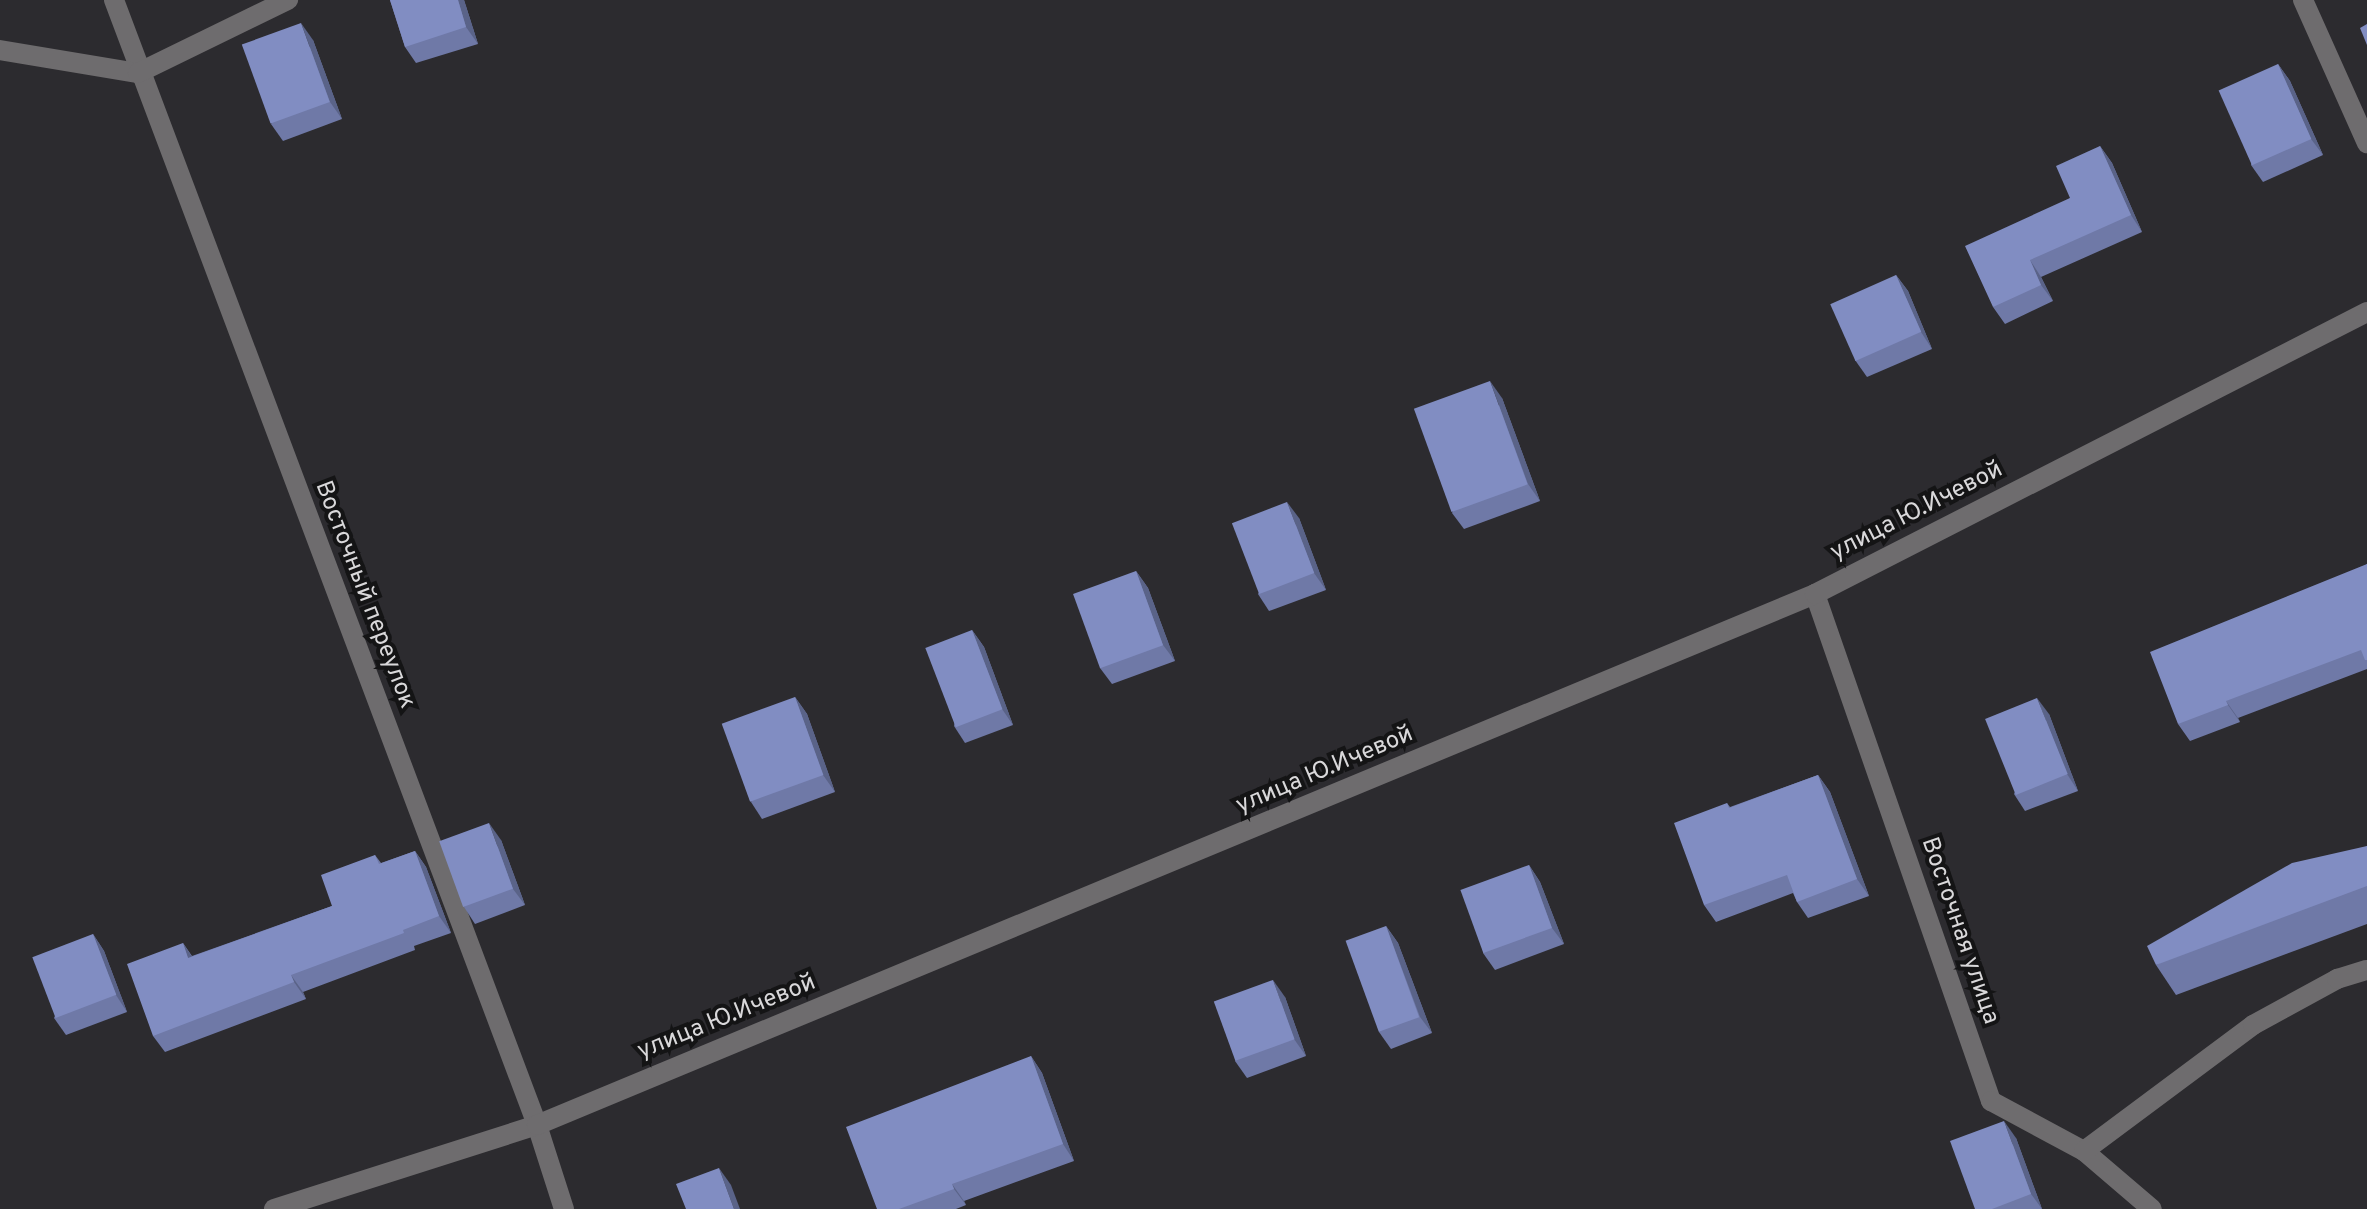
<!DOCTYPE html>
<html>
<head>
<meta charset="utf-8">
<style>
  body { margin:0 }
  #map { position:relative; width:2367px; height:1209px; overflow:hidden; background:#2c2b2f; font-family:Overpass,sans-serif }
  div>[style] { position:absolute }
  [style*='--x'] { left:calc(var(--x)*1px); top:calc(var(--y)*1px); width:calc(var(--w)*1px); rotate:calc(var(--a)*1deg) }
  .minor>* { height:20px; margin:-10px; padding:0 10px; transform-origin:10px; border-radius:10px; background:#6e6c6e }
  .wall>* { inset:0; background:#6f79a7 }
  .shaded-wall>* { inset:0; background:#5a6388 }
  .building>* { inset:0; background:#818dc2; transform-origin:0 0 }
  span { translate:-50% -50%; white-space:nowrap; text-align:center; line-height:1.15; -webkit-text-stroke:8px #141415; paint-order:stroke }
  .street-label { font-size:24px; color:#d9d8da }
</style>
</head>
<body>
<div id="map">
  <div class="minor">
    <i style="--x:114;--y:0;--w:1202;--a:69.39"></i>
    <i style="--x:537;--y:1125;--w:88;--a:72.2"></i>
    <i style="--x:2303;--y:0;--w:157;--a:65.9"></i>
    <i style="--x:0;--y:50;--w:140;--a:9.5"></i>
    <i style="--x:138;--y:73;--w:167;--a:-26"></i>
    <i style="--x:1815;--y:594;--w:537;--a:70.86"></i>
    <i style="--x:1991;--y:1101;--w:106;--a:28.3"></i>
    <i style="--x:2084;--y:1151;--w:89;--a:40.5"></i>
    <i style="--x:2084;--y:1151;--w:211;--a:-36.7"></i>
    <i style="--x:2253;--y:1025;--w:96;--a:-28.7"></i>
    <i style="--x:2337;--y:979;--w:31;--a:-17"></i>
    <i style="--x:274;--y:1209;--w:276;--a:-17.7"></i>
    <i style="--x:537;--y:1125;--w:1384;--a:-22.56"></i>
    <i style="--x:1815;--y:594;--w:620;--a:-27.06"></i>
  </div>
  <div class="wall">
    <i style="clip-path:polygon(390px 0,464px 0,478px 44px,416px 63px,405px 47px)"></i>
    <i style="clip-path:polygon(313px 40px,342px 119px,283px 141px,271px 124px)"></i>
    <i style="clip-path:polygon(2278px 64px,2290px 81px,2323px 155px,2263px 182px,2251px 165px)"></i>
    <i style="clip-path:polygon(2100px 146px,2112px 163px,2142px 232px,2041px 277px,2053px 301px,2005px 324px,1993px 307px,2070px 198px)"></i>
    <i style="clip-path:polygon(1896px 275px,1908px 291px,1932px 349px,1867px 377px,1855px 360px)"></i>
    <i style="clip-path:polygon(1502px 398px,1540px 501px,1464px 529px,1452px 513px)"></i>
    <i style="clip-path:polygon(1299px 518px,1326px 590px,1269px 611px,1258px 594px)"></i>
    <i style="clip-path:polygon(2367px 564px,2367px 669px,2238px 718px,2240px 722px,2190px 741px,2178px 724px)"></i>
    <i style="clip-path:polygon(1136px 571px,1148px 588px,1175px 661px,1112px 684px,1100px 668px)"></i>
    <i style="clip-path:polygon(972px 630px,984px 647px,1013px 725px,965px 743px,954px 726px)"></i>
    <i style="clip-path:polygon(795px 697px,807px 714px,835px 792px,762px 819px,751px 802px)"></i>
    <i style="clip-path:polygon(2049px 714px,2078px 791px,2025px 811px,2014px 794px)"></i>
    <i style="clip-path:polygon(1818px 775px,1830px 792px,1869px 896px,1808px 918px,1797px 902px,1793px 893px,1716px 922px,1704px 905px,1727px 803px,1730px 807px)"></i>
    <i style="clip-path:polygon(501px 840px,525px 905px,475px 924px,464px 907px)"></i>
    <i style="clip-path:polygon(2367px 846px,2367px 924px,2176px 995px,2156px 965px)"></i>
    <i style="clip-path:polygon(415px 851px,426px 867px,451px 933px,414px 946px,415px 950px,303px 992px,306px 999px,165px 1052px,153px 1036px,183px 943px,192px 956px,332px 906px,375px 855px,381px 863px)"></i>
    <i style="clip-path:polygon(1529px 865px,1540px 882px,1564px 944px,1495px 970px,1483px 953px)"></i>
    <i style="clip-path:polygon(1386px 926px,1398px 943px,1432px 1033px,1391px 1049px,1379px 1032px)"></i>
    <i style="clip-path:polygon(93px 934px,104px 951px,127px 1012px,66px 1035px,54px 1018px)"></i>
    <i style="clip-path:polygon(1285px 997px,1306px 1056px,1247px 1078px,1235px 1061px)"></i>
    <i style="clip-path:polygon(1031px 1056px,1042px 1073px,1074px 1161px,964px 1201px,966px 1205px,956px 1209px,877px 1209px)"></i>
    <i style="clip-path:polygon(2016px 1138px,2042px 1209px,1975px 1209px)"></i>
  </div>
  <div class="shaded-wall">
    <i style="clip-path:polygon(458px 0,464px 0,478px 44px,466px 27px)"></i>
    <i style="clip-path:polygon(301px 23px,313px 40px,342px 119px,330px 102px)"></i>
    <i style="clip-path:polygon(2278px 64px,2290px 81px,2323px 155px,2311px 139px)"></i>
    <i style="clip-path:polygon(2100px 146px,2112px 163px,2142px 232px,2131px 215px)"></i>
    <i style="clip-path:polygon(2030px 260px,2041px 277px,2053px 301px,2041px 285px)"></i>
    <i style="clip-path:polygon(1896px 275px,1908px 291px,1932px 349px,1921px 332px)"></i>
    <i style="clip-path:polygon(1490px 381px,1502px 398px,1540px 501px,1528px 484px)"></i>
    <i style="clip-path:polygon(1287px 502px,1299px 518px,1326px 590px,1314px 573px)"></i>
    <i style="clip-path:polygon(1136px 571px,1148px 588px,1175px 661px,1163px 645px)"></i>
    <i style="clip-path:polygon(972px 630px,984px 647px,1013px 725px,1002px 709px)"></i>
    <i style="clip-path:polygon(795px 697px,807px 714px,835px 792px,823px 775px)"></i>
    <i style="clip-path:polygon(2037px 698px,2049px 714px,2078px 791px,2067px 774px)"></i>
    <i style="clip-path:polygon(2226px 701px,2238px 718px,2240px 722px,2228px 705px)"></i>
    <i style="clip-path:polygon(1818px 775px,1830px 792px,1869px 896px,1857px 879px)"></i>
    <i style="clip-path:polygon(489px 823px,501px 840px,525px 905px,513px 889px)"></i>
    <i style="clip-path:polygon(415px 851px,426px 867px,451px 933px,439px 916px)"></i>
    <i style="clip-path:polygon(1529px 865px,1540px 882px,1564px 944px,1552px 928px)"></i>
    <i style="clip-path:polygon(1386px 926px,1398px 943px,1432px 1033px,1420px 1017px)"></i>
    <i style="clip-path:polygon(93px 934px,104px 951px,127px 1012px,116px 995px)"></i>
    <i style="clip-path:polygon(183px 943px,194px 960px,188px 958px)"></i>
    <i style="clip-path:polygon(291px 975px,303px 992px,306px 999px,294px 982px)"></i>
    <i style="clip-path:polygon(1273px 980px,1285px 997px,1306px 1056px,1294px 1039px)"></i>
    <i style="clip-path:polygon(1031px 1056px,1042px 1073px,1074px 1161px,1063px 1144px)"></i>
    <i style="clip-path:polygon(2004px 1121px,2016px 1138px,2042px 1209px,2031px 1194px)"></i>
    <i style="clip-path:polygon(719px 1168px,731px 1185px,740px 1209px,734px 1209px)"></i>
    <i style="clip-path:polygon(952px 1184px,964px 1201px,966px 1205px,954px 1189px)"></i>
  </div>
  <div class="building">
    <i style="clip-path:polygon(390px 0,458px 0,466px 27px,405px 47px)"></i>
    <i style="left:301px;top:23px;width:84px;height:63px;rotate:70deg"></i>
    <i style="clip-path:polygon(2367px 24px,2367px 45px,2360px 28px)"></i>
    <i style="left:2278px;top:64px;width:82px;height:65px;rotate:66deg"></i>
    <i style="clip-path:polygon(2100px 146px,2131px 215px,2030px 260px,2041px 285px,1993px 307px,1965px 246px,2070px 198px,2056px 166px)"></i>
    <i style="left:1896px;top:275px;width:62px;height:72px;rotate:66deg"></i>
    <i style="left:1490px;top:381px;width:110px;height:81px;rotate:70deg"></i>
    <i style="left:1287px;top:502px;width:76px;height:59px;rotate:69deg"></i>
    <i style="clip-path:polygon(2367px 564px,2367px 660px,2365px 660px,2361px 650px,2226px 701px,2228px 705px,2178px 724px,2150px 652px)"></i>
    <i style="left:1136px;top:571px;width:79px;height:67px;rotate:70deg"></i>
    <i style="left:972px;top:630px;width:85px;height:50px;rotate:69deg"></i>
    <i style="left:795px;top:697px;width:83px;height:78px;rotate:70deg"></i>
    <i style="left:2037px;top:698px;width:82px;height:56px;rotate:68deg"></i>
    <i style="clip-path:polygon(1818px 775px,1857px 879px,1797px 902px,1787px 875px,1704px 905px,1674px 823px,1727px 803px,1729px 808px)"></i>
    <i style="left:489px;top:823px;width:70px;height:53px;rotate:70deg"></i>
    <i style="clip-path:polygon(2367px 846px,2367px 886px,2156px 965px,2147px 946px,2292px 863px)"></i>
    <i style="clip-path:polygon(415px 851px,439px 916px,403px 930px,404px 933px,291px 975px,294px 982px,153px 1036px,127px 964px,183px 943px,188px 958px,332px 906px,321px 875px,375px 855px,379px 864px)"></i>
    <i style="left:1529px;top:865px;width:67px;height:73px;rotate:70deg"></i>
    <i style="left:1386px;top:926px;width:97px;height:43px;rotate:70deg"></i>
    <i style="left:93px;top:934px;width:65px;height:65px;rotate:69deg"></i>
    <i style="left:1273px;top:980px;width:63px;height:63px;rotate:70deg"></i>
    <i style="clip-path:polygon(1031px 1056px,1063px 1144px,952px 1184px,954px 1189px,899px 1209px,877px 1209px,846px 1127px)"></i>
    <i style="clip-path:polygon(2004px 1121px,2031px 1194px,1992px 1209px,1975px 1209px,1950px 1141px)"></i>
    <i style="clip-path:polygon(719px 1168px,734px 1209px,686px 1209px,676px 1184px)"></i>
  </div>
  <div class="street-label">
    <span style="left:1917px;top:512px;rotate:-27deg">улица Ю.Ичевой</span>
    <span style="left:364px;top:595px;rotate:69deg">Восточный переулок</span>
    <span style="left:1325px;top:771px;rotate:-23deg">улица Ю.Ичевой</span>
    <span style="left:1959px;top:931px;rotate:71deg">Восточная улица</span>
    <span style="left:727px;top:1018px;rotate:-22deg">улица Ю.Ичевой</span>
  </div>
</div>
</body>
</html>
